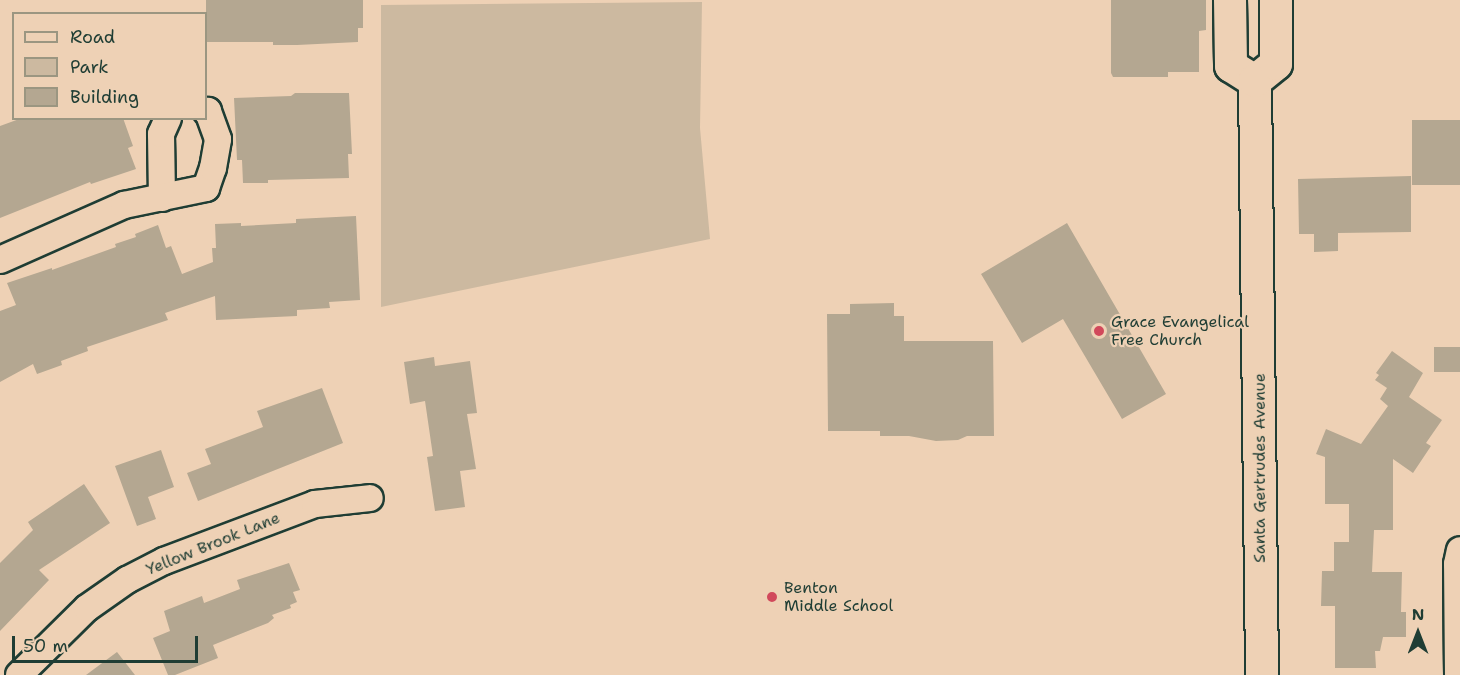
<!DOCTYPE html>
<html>
<head>
<meta charset="utf-8">
<style>
  body { margin:0 }
  #map { position:relative; width:1460px; height:675px; overflow:hidden; background:#eed1b5; font-family:"Shantell Sans",sans-serif }
  div>[style] { position:absolute }
  [style*='--x'] { left:calc(var(--x)*1px); top:calc(var(--y)*1px); width:calc(var(--w)*1px); rotate:calc(var(--a)*1deg) }
  .green>* { inset:0; background:#ccb9a0 }
  .building>* { inset:0; background:#b4a791; transform-origin:0 0 }
  .roads { filter:drop-shadow(2px 0 #1f3d34) drop-shadow(-2px 0 #1f3d34) drop-shadow(0 2px #1f3d34) drop-shadow(0 -2px #1f3d34) }
  .minor>* { height:26px; margin:-13px; padding:0 13px; transform-origin:13px; border-radius:13px; background:#eed1b5 }
  .major>* { height:32px; margin:-16px; padding:0 16px; transform-origin:16px; border-radius:16px; background:#eed1b5 }
  .dots>* { width:16px; height:16px; translate:-50% -50%; box-sizing:border-box; border:3px solid #eed1b5; border-radius:50% }
  span { translate:-50% -50%; white-space:nowrap; text-align:center; line-height:1.15; -webkit-text-stroke:4.5px #eed1b5; paint-order:stroke }
  .poi-label { font-size:16px; color:#1f3d34 }
  .left { translate:0 -50%; text-align:left }
  .street-label { font-size:16px; color:#1f3d34 }
  .legend { position:absolute; left:12px; top:12px; width:195px; height:108px; box-sizing:border-box; background:#eed1b5; border:2px solid #9b9681; margin:0; padding:8px 10px; list-style:none; font-size:18px; color:#1f3d34 }
  .legend li { display:flex; align-items:center; gap:12px; height:30px }
  .legend b { width:30px; border:2px solid #9b9681 }
  .north { position:absolute; left:1388px; top:603px; width:60px; height:60px; -webkit-text-stroke:4px #eed1b5; paint-order:stroke; rotate:0deg; font-size:16px; font-weight:700; line-height:24px; text-align:center; color:#1f3d34 }
  .north::after { content:''; display:block; margin:auto; width:21px; height:27px; background:#1f3d34; clip-path:polygon(50% 0,100% 100%,50% 72%,0 100%) }
  .scale { position:absolute; left:12px; top:636px; width:186px; height:27px; box-sizing:border-box; border:3px solid #1f3d34; border-top:0; padding-left:8px; font-size:18px; line-height:21px; white-space:nowrap; color:#1f3d34; -webkit-text-stroke:4px #eed1b5; paint-order:stroke }
</style>
</head>
<body>
<div id="map">
  <div class="green">
    <i style="clip-path:polygon(702px 2px,700px 128px,710px 239px,381px 307px,381px 5px)"></i>
  </div>
  <div class="building">
    <i style="clip-path:polygon(206px 0,363px 0,363px 28px,358px 28px,358px 42px,297px 45px,273px 45px,273px 42px,206px 42px)"></i>
    <i style="clip-path:polygon(1111px 0,1206px 0,1206px 30px,1199px 31px,1199px 72px,1168px 72px,1168px 77px,1113px 77px,1111px 73px)"></i>
    <i style="clip-path:polygon(295px 93px,349px 93px,352px 154px,348px 154px,349px 178px,268px 180px,268px 183px,243px 183px,242px 160px,237px 160px,234px 98px,291px 96px)"></i>
    <i style="clip-path:polygon(22px 118px,123px 118px,133px 146px,128px 148px,136px 169px,91px 184px,90px 182px,0 218px,0 126px)"></i>
    <i style="left:1460px;top:120px;width:65px;height:48px;rotate:90deg"></i>
    <i style="clip-path:polygon(1411px 176px,1411px 232px,1338px 233px,1338px 251px,1314px 252px,1314px 234px,1299px 234px,1298px 179px)"></i>
    <i style="clip-path:polygon(356px 216px,360px 300px,329px 302px,330px 308px,297px 310px,297px 316px,216px 320px,215px 296px,165px 313px,168px 320px,87px 347px,88px 351px,61px 361px,62px 365px,37px 374px,33px 364px,0 382px,0 311px,16px 305px,7px 283px,52px 268px,52px 270px,116px 247px,115px 244px,136px 237px,135px 234px,158px 225px,166px 248px,171px 246px,182px 274px,213px 262px,212px 248px,216px 248px,215px 224px,241px 223px,241px 226px,296px 223px,296px 219px)"></i>
    <i style="clip-path:polygon(1067px 223px,1166px 394px,1122px 419px,1063px 319px,1022px 343px,981px 274px)"></i>
    <i style="clip-path:polygon(894px 303px,894px 316px,904px 316px,904px 341px,993px 341px,994px 436px,967px 436px,958px 440px,936px 441px,909px 436px,880px 436px,880px 431px,828px 431px,827px 314px,850px 314px,850px 304px)"></i>
    <i style="left:1434px;top:347px;width:26px;height:25px"></i>
    <i style="clip-path:polygon(1392px 351px,1423px 373px,1409px 397px,1442px 420px,1426px 443px,1431px 446px,1413px 473px,1393px 459px,1393px 530px,1374px 530px,1372px 572px,1402px 572px,1401px 612px,1406px 612px,1406px 637px,1383px 637px,1380px 651px,1375px 651px,1376px 668px,1335px 668px,1335px 606px,1321px 606px,1322px 571px,1334px 571px,1334px 542px,1349px 542px,1349px 504px,1325px 504px,1325px 457px,1316px 454px,1326px 429px,1361px 444px,1388px 406px,1380px 399px,1387px 388px,1375px 380px,1379px 375px,1376px 373px)"></i>
    <i style="clip-path:polygon(434px 357px,435px 366px,470px 361px,477px 413px,467px 414px,476px 469px,460px 471px,465px 507px,435px 511px,427px 457px,433px 456px,425px 401px,410px 404px,404px 362px)"></i>
    <i style="clip-path:polygon(322px 388px,343px 443px,198px 501px,187px 473px,211px 464px,205px 449px,263px 427px,257px 411px)"></i>
    <i style="clip-path:polygon(161px 450px,174px 487px,148px 497px,156px 519px,137px 526px,115px 466px)"></i>
    <i style="clip-path:polygon(84px 484px,110px 523px,39px 570px,49px 580px,0 631px,0 563px,33px 530px,28px 522px)"></i>
    <i style="clip-path:polygon(289px 563px,300px 590px,293px 592px,297px 602px,290px 605px,291px 608px,272px 615px,274px 618px,268px 623px,213px 645px,218px 658px,175px 675px,168px 675px,153px 638px,170px 631px,164px 611px,202px 596px,204px 603px,240px 589px,237px 580px)"></i>
    <i style="clip-path:polygon(117px 652px,135px 675px,86px 675px)"></i>
  </div>
  <div class="roads">
    <div class="minor">
      <i style="--x:162;--y:198;--w:64;--a:-90.9"></i>
      <i style="--x:161;--y:134;--w:17;--a:-66"></i>
      <i style="--x:0;--y:260;--w:136;--a:-23.9"></i>
      <i style="--x:124;--y:205;--w:84;--a:-11.7"></i>
      <i style="--x:206;--y:188;--w:21;--a:-71"></i>
      <i style="--x:213;--y:168;--w:29;--a:-80"></i>
      <i style="--x:218;--y:139;--w:30;--a:-110"></i>
      <i style="--x:208;--y:111;--w:2;--a:180"></i>
      <i style="--x:19;--y:675;--w:95;--a:-44.6"></i>
      <i style="--x:87;--y:608;--w:49;--a:-35"></i>
      <i style="--x:127;--y:580;--w:42;--a:-27.2"></i>
      <i style="--x:164;--y:561;--w:161;--a:-20.7"></i>
      <i style="--x:315;--y:504;--w:55;--a:-6.2"></i>
      <i style="--x:1458;--y:675;--w:111;--a:-90.5"></i>
      <i style="--x:1457;--y:564;--w:14;--a:-78"></i>
    </div>
    <div class="major">
      <i style="--x:1230;--y:0;--w:66;--a:89.1"></i>
      <i style="--x:1231;--y:66;--w:28;--a:32"></i>
      <i style="--x:1255;--y:81;--w:594;--a:89.32"></i>
      <i style="--x:1255;--y:81;--w:27;--a:-39"></i>
      <i style="--x:1276;--y:64;--w:64;--a:-90"></i>
    </div>
  </div>
  <div class="dots">
    <i style="left:1099px;top:331px;background:#d1495b"></i>
    <i style="left:772px;top:597px;background:#d1495b"></i>
  </div>
  <div class="poi-label">
    <span class="left" style="left:1111px;top:331px">Grace Evangelical<br>Free Church</span>
    <span class="left" style="left:784px;top:597px">Benton<br>Middle School</span>
  </div>
  <div class="street-label">
    <span style="left:1260px;top:468px;rotate:-90deg">Santa Gertrudes Avenue</span>
    <span style="left:213px;top:544px;rotate:-22deg">Yellow Brook Lane</span>
  </div>
  <ul class="legend">
  <li><b style="height:8px;background:#eed1b5"></b>Road</li>
  <li><b style="height:16px;background:#ccb9a0"></b>Park</li>
  <li><b style="height:16px;background:#b4a791"></b>Building</li>
  </ul>
  <div class="north">N</div>
  <div class="scale">50 m</div>
</div>
</body>
</html>
